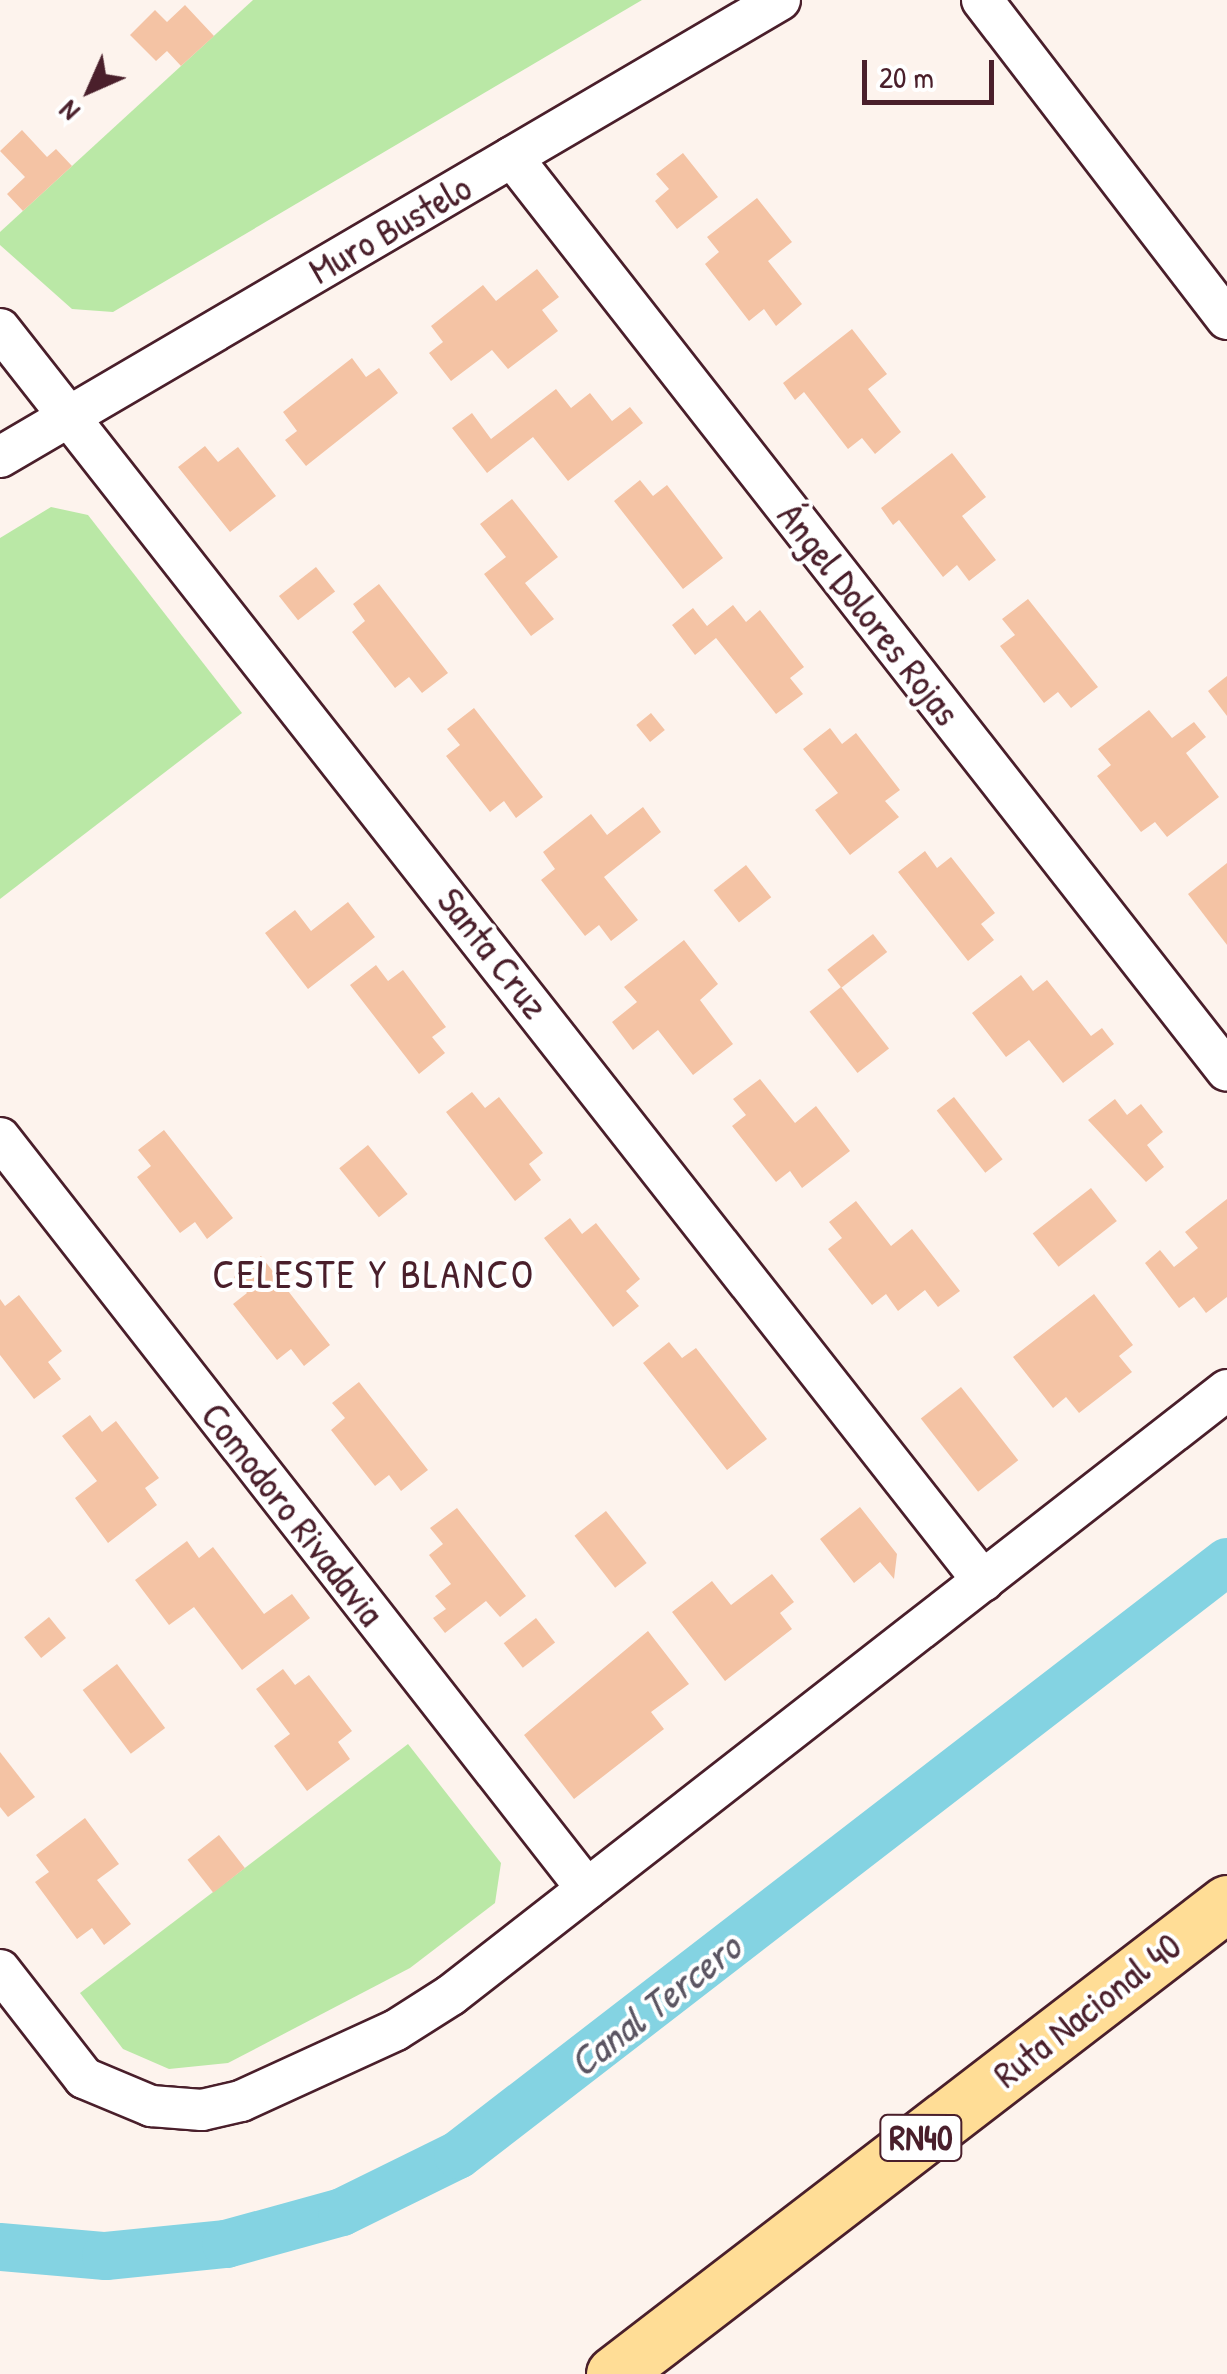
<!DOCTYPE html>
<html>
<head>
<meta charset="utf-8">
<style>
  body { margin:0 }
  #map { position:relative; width:1227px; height:2374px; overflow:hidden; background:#fdf3ed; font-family:"Patrick Hand",sans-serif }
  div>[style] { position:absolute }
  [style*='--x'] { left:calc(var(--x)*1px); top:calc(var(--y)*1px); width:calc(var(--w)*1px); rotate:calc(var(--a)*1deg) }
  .green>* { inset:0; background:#bae8a6 }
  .canal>* { height:48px; margin:-24px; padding:0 24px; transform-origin:24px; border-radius:24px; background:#84d3e2 }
  .building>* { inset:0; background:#f4c3a4; transform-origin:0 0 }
  .roads { filter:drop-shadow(2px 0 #4a1f2b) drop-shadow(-2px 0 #4a1f2b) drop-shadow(0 2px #4a1f2b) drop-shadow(0 -2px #4a1f2b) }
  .minor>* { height:40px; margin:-20px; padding:0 20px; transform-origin:20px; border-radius:20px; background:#fff }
  .trunk>* { height:55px; margin:-27.5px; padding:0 27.5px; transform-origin:27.5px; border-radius:27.5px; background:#ffdd96 }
  span { translate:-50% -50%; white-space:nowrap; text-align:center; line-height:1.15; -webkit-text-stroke:8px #fff; paint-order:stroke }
  .shield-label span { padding:2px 8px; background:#fff; border:2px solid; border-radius:8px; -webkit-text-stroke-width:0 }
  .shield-label { font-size:35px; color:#4a1f2b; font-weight:700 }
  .street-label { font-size:38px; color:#4a1f2b }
  .neighbourhood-label { font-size:40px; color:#4a1f2b; letter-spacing:2.5px }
  .water-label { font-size:40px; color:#5b5562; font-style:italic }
  .north { position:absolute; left:40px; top:40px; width:100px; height:100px; -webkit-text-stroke:8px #fff; paint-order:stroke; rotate:225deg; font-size:28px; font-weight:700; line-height:40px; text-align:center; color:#4a1f2b }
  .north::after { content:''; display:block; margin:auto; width:35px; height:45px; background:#4a1f2b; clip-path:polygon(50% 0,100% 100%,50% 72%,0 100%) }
  .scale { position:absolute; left:862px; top:60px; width:132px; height:45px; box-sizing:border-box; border:5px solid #4a1f2b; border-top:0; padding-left:12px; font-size:30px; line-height:35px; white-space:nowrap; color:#4a1f2b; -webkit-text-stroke:8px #fff; paint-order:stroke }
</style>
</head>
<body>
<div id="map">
  <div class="green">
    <i style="clip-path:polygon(253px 0,642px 0,113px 312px,72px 309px,0 245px,0 232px)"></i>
    <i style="clip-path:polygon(51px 507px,88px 515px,242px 713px,0 899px,0 538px)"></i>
    <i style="clip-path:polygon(408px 1744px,501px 1863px,495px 1903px,410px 1968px,228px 2063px,169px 2069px,123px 2049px,80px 1993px)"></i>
  </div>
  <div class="canal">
    <i style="--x:0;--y:2247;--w:106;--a:4.9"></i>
    <i style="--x:106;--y:2256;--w:121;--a:-5.7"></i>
    <i style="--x:226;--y:2244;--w:120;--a:-15.4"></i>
    <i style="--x:342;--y:2212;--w:129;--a:-26.2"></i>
    <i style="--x:458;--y:2155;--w:971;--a:-37.64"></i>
  </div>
  <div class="building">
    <i style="clip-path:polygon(185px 5px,214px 36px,181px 66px,167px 51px,156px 61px,130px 35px,155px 10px,167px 22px)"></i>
    <i style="clip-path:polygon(22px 130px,47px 157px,56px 149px,72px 166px,23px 211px,7px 194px,25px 177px,0 151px)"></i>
    <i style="clip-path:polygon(683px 153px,718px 197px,677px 229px,655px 201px,669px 189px,656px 174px)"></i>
    <i style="clip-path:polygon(757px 198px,792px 242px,768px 261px,802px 304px,776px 326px,764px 309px,749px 321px,705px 264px,719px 252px,707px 237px)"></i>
    <i style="clip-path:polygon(537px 269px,559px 297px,542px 310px,558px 331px,508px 369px,492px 350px,451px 381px,429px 353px,443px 342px,431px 326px,483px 285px,496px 301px)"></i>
    <i style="clip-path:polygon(852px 329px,887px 374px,868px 389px,901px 432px,875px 454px,862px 438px,848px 449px,804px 392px,795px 400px,783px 383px)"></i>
    <i style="clip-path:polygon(352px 358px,366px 377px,379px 368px,398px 393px,306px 466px,285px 440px,297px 431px,283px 412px)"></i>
    <i style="clip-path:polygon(556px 389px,571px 408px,590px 393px,612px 421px,630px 407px,643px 423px,568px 481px,533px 437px,487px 473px,452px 428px,472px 413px,491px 439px)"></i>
    <i style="clip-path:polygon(205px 446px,218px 462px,238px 447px,276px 496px,230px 532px,178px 467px)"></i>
    <i style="clip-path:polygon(952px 453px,986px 497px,962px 516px,996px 560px,969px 581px,957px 565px,943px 577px,899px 520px,893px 525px,881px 508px)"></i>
    <i style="clip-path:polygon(640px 480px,653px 496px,667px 485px,723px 558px,683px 589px,614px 501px)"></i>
    <i style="clip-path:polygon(512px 499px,558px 557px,525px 583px,554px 619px,531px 636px,484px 574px,506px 557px,480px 524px)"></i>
    <i style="left:316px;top:567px;width:31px;height:47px;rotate:52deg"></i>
    <i style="clip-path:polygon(379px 584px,448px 673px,422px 693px,409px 677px,395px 688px,352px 632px,365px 621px,353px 604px)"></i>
    <i style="clip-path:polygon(1028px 599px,1098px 687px,1071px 708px,1058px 692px,1044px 703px,1000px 646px,1015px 635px,1002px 619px)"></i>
    <i style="clip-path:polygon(733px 605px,746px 622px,760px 610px,804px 667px,790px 678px,803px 694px,776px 714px,716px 638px,695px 655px,672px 625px,693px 608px,707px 626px)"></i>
    <i style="clip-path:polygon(1227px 676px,1227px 716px,1208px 691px)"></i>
    <i style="clip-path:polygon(474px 708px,543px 797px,516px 818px,504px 801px,490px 812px,446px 756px,460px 745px,447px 729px)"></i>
    <i style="clip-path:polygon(1149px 710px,1172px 738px,1194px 722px,1206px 737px,1186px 753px,1219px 797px,1167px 837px,1155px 822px,1141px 832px,1097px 776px,1111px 765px,1098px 749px)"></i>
    <i style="left:651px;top:713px;width:22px;height:19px;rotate:51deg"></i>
    <i style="clip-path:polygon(830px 728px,842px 744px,856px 733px,900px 790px,885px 801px,899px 817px,850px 855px,815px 810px,838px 793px,803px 749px)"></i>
    <i style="clip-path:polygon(643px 807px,661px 832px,604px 877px,638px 920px,611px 941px,599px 925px,585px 936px,541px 880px,555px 869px,543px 852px,591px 814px,607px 835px)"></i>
    <i style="clip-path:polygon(925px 851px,937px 868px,951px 857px,995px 913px,981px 924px,994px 940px,968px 961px,898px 872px)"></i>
    <i style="clip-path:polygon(1227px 863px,1227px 945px,1188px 894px)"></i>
    <i style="left:746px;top:865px;width:41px;height:41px;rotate:52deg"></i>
    <i style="clip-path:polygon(348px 902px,375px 937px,308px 989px,265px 933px,295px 910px,311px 931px)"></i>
    <i style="left:873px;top:934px;width:23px;height:58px;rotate:52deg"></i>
    <i style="clip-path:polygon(684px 940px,718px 984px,700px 1000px,733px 1044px,693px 1075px,658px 1030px,633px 1050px,612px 1022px,637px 1002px,624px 987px)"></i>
    <i style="clip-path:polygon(376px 965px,388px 981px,403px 970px,446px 1027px,432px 1037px,445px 1053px,419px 1074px,350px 985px)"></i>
    <i style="clip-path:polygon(1021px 975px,1033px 991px,1047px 980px,1091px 1036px,1102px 1028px,1114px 1044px,1063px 1083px,1029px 1040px,1006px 1057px,972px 1013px)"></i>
    <i style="left:841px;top:987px;width:78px;height:40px;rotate:52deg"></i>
    <i style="clip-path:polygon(760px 1079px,795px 1123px,816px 1106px,850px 1151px,802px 1188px,790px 1171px,776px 1182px,732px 1126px,746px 1115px,733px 1099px)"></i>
    <i style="clip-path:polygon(472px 1092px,485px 1108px,499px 1097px,543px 1153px,529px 1164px,541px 1180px,515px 1201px,446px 1112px)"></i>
    <i style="left:954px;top:1097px;width:79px;height:22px;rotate:52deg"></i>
    <i style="clip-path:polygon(1115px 1099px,1127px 1115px,1141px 1104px,1163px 1132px,1147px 1145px,1164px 1167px,1146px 1182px,1088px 1120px)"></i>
    <i style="clip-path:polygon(164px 1130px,233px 1218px,207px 1239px,195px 1222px,180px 1233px,137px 1177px,151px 1166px,138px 1150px)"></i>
    <i style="left:368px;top:1145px;width:63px;height:37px;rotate:51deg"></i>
    <i style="left:1091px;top:1188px;width:42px;height:74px;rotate:52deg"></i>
    <i style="clip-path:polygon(1227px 1199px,1227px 1297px,1206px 1313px,1194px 1297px,1179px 1308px,1145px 1263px,1160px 1250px,1174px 1267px,1198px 1248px,1185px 1232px)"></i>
    <i style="clip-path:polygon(856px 1201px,891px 1246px,912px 1229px,960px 1291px,938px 1307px,925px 1290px,898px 1311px,886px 1294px,872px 1305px,828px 1249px,842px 1238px,829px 1222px)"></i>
    <i style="clip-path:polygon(570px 1218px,582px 1234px,596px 1223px,640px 1279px,626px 1291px,639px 1306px,613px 1327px,544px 1238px)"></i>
    <i style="clip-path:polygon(261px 1256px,330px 1345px,304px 1366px,291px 1349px,277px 1360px,233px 1304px,247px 1293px,234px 1277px)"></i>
    <i style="clip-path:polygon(1094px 1294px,1133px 1345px,1119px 1356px,1132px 1372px,1079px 1413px,1066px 1397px,1053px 1408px,1013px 1357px)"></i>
    <i style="clip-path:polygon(19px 1295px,62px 1351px,48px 1362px,61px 1379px,34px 1399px,0 1355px,0 1299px,5px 1306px)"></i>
    <i style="clip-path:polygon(669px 1342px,682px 1358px,696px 1348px,767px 1439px,727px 1470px,643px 1363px)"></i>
    <i style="clip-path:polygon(359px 1382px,428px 1470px,401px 1491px,389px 1475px,375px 1486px,331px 1430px,345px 1418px,332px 1403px)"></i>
    <i style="left:961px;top:1387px;width:93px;height:51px;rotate:52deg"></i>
    <i style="clip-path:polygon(90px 1415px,102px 1432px,116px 1421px,159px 1478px,145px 1488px,157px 1505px,108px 1543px,75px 1498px,97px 1481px,62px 1436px)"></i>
    <i style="clip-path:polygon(860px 1507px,897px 1554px,894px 1579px,880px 1562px,854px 1583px,820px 1539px)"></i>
    <i style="clip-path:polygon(457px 1508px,526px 1596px,500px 1617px,486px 1601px,445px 1633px,433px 1618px,446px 1609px,435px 1596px,451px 1584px,429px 1555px,443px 1544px,430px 1528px)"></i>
    <i style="left:606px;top:1511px;width:66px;height:40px;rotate:52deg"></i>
    <i style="clip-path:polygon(187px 1541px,199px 1558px,213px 1547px,264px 1614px,292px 1594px,310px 1618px,242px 1670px,194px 1607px,169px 1625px,135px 1580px)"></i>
    <i style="clip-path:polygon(772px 1574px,794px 1602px,780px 1613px,792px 1629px,725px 1681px,672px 1612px,712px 1581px,731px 1605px)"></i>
    <i style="left:49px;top:1617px;width:27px;height:32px;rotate:51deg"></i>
    <i style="left:536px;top:1618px;width:31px;height:41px;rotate:52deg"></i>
    <i style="clip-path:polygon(648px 1631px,689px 1684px,651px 1712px,664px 1729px,574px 1799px,524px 1735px)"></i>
    <i style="left:117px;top:1664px;width:80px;height:43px;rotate:53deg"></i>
    <i style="clip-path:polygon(283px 1669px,295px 1685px,309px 1675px,352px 1731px,338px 1742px,350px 1759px,307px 1791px,274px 1746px,290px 1734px,256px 1689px)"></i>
    <i style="clip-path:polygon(0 1752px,35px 1797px,8px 1817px,0 1807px)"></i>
    <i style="clip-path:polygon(85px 1818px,119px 1864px,97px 1880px,131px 1924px,104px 1945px,92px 1928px,77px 1939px,35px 1882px,49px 1872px,36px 1855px)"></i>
    <i style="left:219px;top:1835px;width:42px;height:40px;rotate:52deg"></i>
  </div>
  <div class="roads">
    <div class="minor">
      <i style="--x:982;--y:0;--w:402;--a:52.5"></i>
      <i style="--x:512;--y:157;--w:1160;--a:51.96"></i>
      <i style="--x:0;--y:329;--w:1592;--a:51.86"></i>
      <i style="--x:0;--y:457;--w:904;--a:-30.37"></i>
      <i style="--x:0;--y:1138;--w:953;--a:51.99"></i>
      <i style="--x:0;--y:1970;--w:137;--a:52.1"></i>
      <i style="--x:84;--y:2078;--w:73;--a:22.7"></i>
      <i style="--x:151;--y:2106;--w:51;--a:4.5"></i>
      <i style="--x:202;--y:2110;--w:40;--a:-13"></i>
      <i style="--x:241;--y:2101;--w:170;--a:-24.6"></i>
      <i style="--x:396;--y:2030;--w:65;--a:-32.5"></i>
      <i style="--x:451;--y:1995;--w:984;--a:-37.94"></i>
    </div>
    <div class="trunk">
      <i style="--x:614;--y:2374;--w:773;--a:-37.54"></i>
    </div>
  </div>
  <div class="shield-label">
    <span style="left:921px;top:2138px">RN40</span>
  </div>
  <div class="street-label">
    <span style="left:390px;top:229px;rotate:-30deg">Muro Bustelo</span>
    <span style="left:869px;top:614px;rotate:52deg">Ángel Dolores Rojas</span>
    <span style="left:493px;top:953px;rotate:52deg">Santa Cruz</span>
    <span style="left:293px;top:1514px;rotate:52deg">Comodoro Rivadavia</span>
    <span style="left:1087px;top:2010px;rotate:-38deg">Ruta Nacional 40</span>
  </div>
  <div class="neighbourhood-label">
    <span style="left:374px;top:1273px">CELESTE Y BLANCO</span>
  </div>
  <div class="water-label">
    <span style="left:654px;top:2004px;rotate:-38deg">Canal Tercero</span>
  </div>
  <div class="north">N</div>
  <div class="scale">20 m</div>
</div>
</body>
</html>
